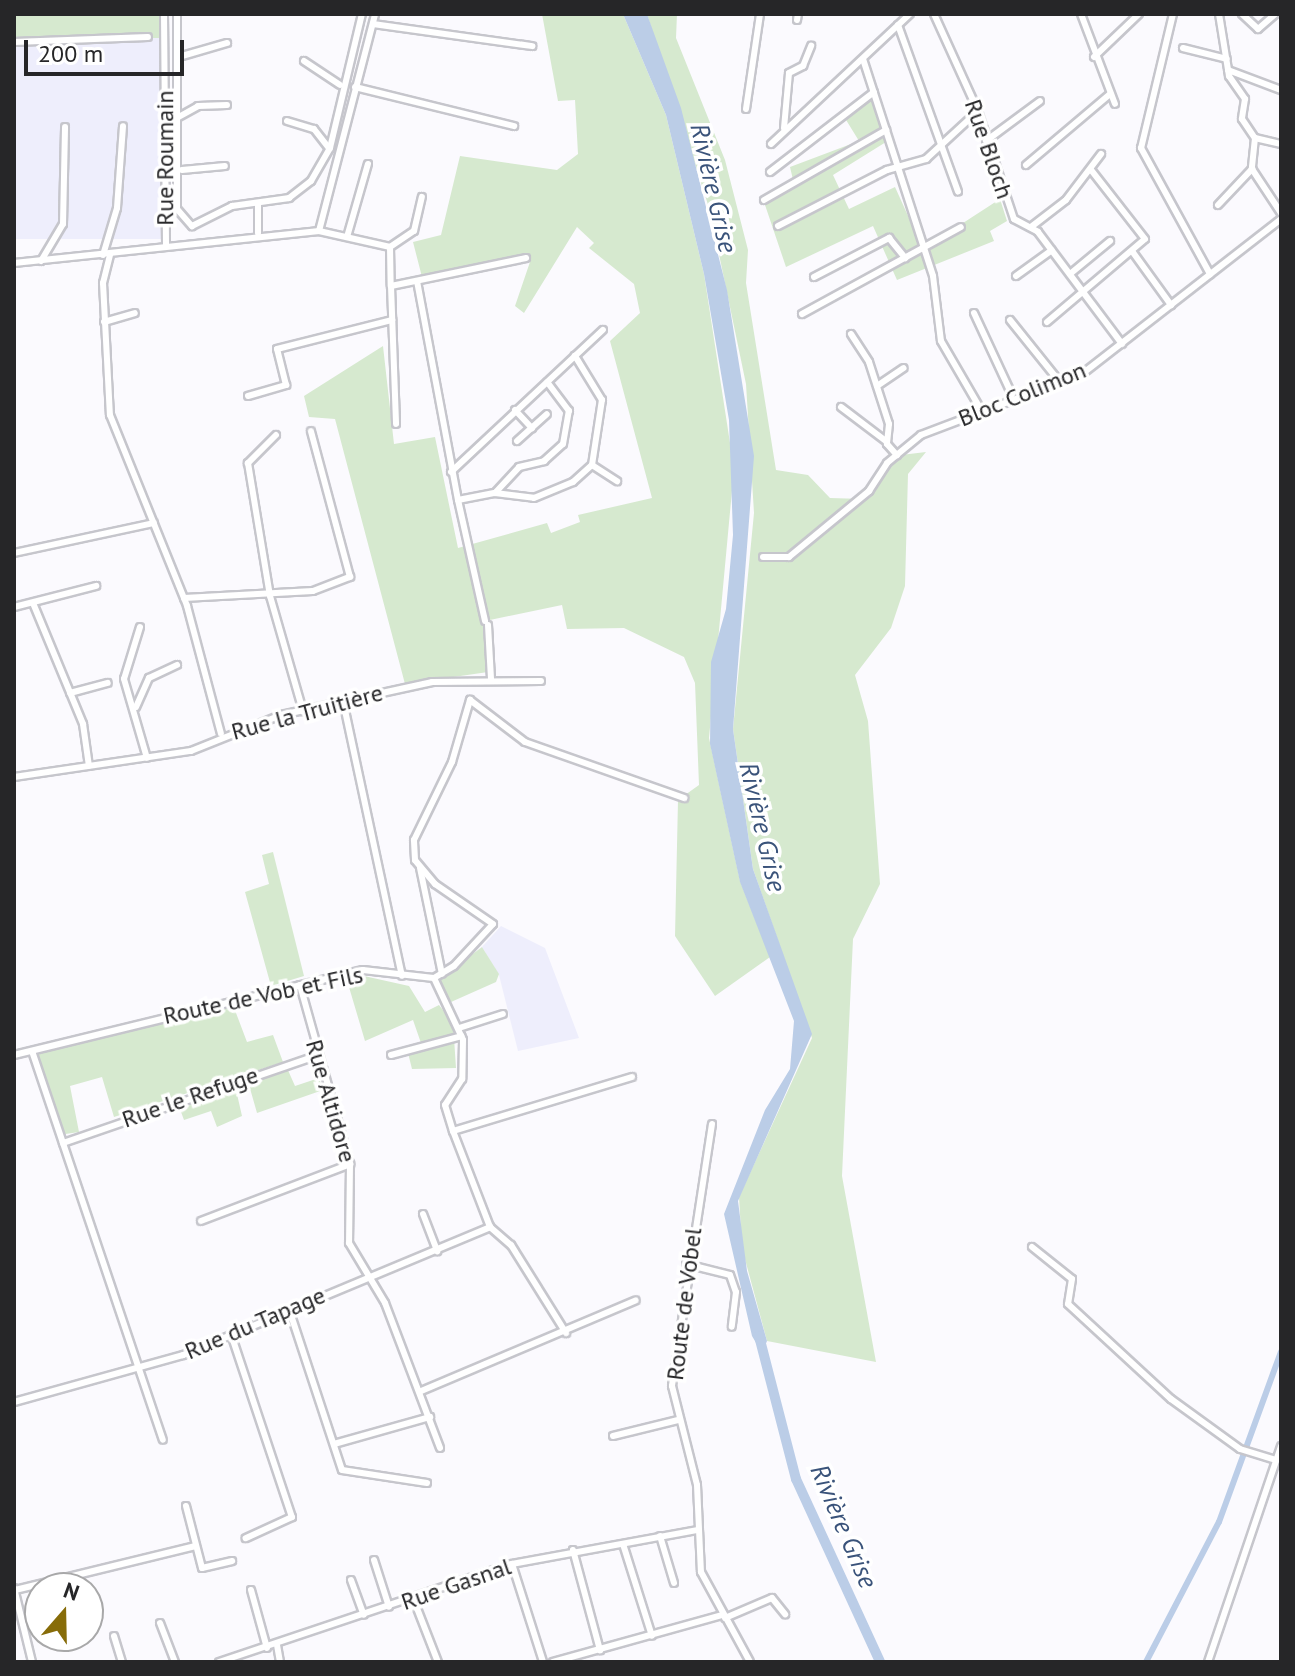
<!DOCTYPE html>
<html>
<head>
<meta charset="utf-8">
<style>
  body { margin:0 }
  #map { position:relative; width:1295px; height:1676px; overflow:hidden; background:#fbfafe; font-family:"PT Sans",sans-serif }
  div>[style] { position:absolute }
  [style*='--x'] { left:calc(var(--x)*1px); top:calc(var(--y)*1px); width:calc(var(--w)*1px); rotate:calc(var(--a)*1deg) }
  .built>* { inset:0; background:#eeeefc; transform-origin:0 0 }
  .green>* { inset:0; background:#d6e9cf; transform-origin:0 0 }
  .water>* { inset:0; background:#bbcde7 }
  .canal>* { height:6px; margin:-3px; padding:0 3px; transform-origin:3px; border-radius:3px; background:#bbcde7 }
  .river>* { height:10px; margin:-5px; padding:0 5px; transform-origin:5px; border-radius:5px; background:#bbcde7 }
  .roads { filter:drop-shadow(2px 0 #c6c6cc) drop-shadow(-2px 0 #c6c6cc) drop-shadow(0 2px #c6c6cc) drop-shadow(0 -2px #c6c6cc) }
  .minor>* { height:6px; margin:-3px; padding:0 3px; transform-origin:3px; border-radius:3px; background:#fff }
  span { translate:-50% -50%; white-space:nowrap; text-align:center; line-height:1.15; -webkit-text-stroke:7px #fff; paint-order:stroke }
  .street-label { font-size:24px; color:#262628 }
  .water-label { font-size:26px; color:#3a537a; font-style:italic }
  .frame { position:absolute; inset:0; border:16px solid #262628; pointer-events:none }
  .north { position:absolute; left:24px; top:1572px; width:80px; height:80px; box-sizing:border-box; background:#fff; border:2px solid #a8a8a9; border-radius:50%; rotate:20deg; font-size:22px; font-weight:700; line-height:32px; text-align:center; color:#262628 }
  .north::after { content:''; display:block; margin:auto; width:28px; height:36px; background:#876c09; clip-path:polygon(50% 0,100% 100%,50% 72%,0 100%) }
  .scale { position:absolute; left:24px; top:40px; width:160px; height:36px; box-sizing:border-box; border:4px solid #262628; border-top:0; padding-left:10px; font-size:24px; line-height:28px; white-space:nowrap; color:#262628; -webkit-text-stroke:6px #fff; paint-order:stroke }
</style>
</head>
<body>
<div id="map">
  <div class="built">
    <i style="left:163px;top:35px;width:204px;height:149px;rotate:90deg"></i>
    <i style="clip-path:polygon(501px 926px,545px 948px,579px 1038px,518px 1051px,499px 975px,482px 947px)"></i>
  </div>
  <div class="green">
    <i style="left:14px;top:14px;width:149px;height:24px"></i>
    <i style="clip-path:polygon(542px 14px,623px 14px,666px 115px,704px 274px,734px 469px,709px 738px,740px 881px,770px 957px,715px 996px,675px 936px,678px 800px,699px 785px,695px 683px,684px 657px,624px 628px,567px 629px,562px 605px,485px 621px,488px 672px,405px 684px,335px 419px,309px 417px,304px 396px,383px 346px,394px 444px,435px 437px,458px 548px,547px 523px,551px 533px,580px 522px,578px 515px,652px 498px,610px 341px,640px 313px,634px 284px,589px 248px,594px 243px,577px 227px,524px 313px,515px 306px,531px 259px,525px 254px,422px 277px,413px 242px,441px 235px,460px 156px,557px 170px,578px 154px,575px 100px,558px 101px)"></i>
    <i style="clip-path:polygon(647px 14px,677px 14px,676px 38px,725px 160px,748px 250px,746px 283px,776px 470px,808px 475px,830px 498px,864px 499px,901px 455px,926px 452px,908px 474px,905px 586px,891px 628px,855px 675px,868px 721px,880px 884px,853px 939px,842px 1176px,876px 1362px,767px 1341px,742px 1248px,739px 1197px,812px 1038px,753px 869px,733px 729px,754px 513px,746px 384px,710px 211px)"></i>
    <i style="clip-path:polygon(871px 96px,886px 142px,833px 175px,849px 209px,895px 187px,923px 249px,1000px 199px,1007px 221px,990px 231px,994px 241px,897px 280px,873px 226px,786px 267px,764px 202px,794px 184px,790px 167px,859px 141px,843px 115px)"></i>
    <i style="clip-path:polygon(273px 852px,304px 976px,271px 986px,245px 892px,269px 884px,262px 855px)"></i>
    <i style="clip-path:polygon(482px 947px,499px 974px,496px 982px,451px 1002px,438px 980px)"></i>
    <i style="clip-path:polygon(364px 976px,409px 986px,425px 1012px,439px 1005px,453px 1023px,456px 1068px,412px 1069px,408px 1053px,422px 1046px,413px 1020px,365px 1041px,346px 977px)"></i>
    <i style="clip-path:polygon(233px 1005px,247px 1042px,273px 1035px,283px 1062px,114px 1117px,102px 1077px,70px 1086px,79px 1132px,59px 1135px,31px 1054px)"></i>
    <i style="clip-path:polygon(287px 1068px,295px 1086px,319px 1078px,323px 1090px,257px 1113px,247px 1078px)"></i>
    <i style="clip-path:polygon(234px 1081px,242px 1116px,217px 1127px,211px 1111px,184px 1120px,177px 1101px)"></i>
  </div>
  <div class="water">
    <i style="clip-path:polygon(623px 14px,647px 14px,681px 108px,727px 290px,754px 456px,733px 729px,753px 869px,812px 1034px,738px 1201px,747px 1271px,767px 1341px,762px 1353px,752px 1336px,724px 1214px,765px 1110px,790px 1069px,794px 1021px,740px 882px,710px 744px,711px 662px,726px 609px,733px 535px,729px 420px,704px 274px,666px 115px)"></i>
  </div>
  <div class="canal">
    <i style="--x:1146;--y:1662;--w:158;--a:-62.5"></i>
    <i style="--x:1219;--y:1522;--w:181;--a:-70"></i>
  </div>
  <div class="river">
    <i style="--x:759;--y:1336;--w:148;--a:75.5"></i>
    <i style="--x:796;--y:1479;--w:201;--a:65.3"></i>
  </div>
  <div class="roads">
    <div class="minor">
      <i style="--x:164;--y:14;--w:231;--a:89.5"></i>
      <i style="--x:177;--y:14;--w:195;--a:90"></i>
      <i style="--x:177;--y:209;--w:23;--a:49"></i>
      <i style="--x:192;--y:226;--w:45;--a:-26.6"></i>
      <i style="--x:232;--y:206;--w:58;--a:-8"></i>
      <i style="--x:289;--y:198;--w:28;--a:-38"></i>
      <i style="--x:311;--y:181;--w:38;--a:-60"></i>
      <i style="--x:330;--y:148;--w:138;--a:-76.6"></i>
      <i style="--x:934;--y:14;--w:107;--a:65.6"></i>
      <i style="--x:978;--y:111;--w:114;--a:71.6"></i>
      <i style="--x:1014;--y:219;--w:27;--a:28"></i>
      <i style="--x:1038;--y:232;--w:140;--a:53.1"></i>
      <i style="--x:1081;--y:14;--w:96;--a:69.3"></i>
      <i style="--x:1173;--y:14;--w:138;--a:103.4"></i>
      <i style="--x:1141;--y:148;--w:144;--a:61.3"></i>
      <i style="--x:1219;--y:14;--w:63;--a:80.8"></i>
      <i style="--x:1229;--y:76;--w:28;--a:55"></i>
      <i style="--x:1245;--y:99;--w:20;--a:99"></i>
      <i style="--x:1242;--y:119;--w:23;--a:56"></i>
      <i style="--x:1255;--y:138;--w:31;--a:96"></i>
      <i style="--x:1252;--y:169;--w:53;--a:56.6"></i>
      <i style="--x:1242;--y:14;--w:22;--a:43"></i>
      <i style="--x:1258;--y:29;--w:23;--a:-41"></i>
      <i style="--x:797;--y:20;--w:6;--a:-81"></i>
      <i style="--x:373;--y:24;--w:161;--a:7.9"></i>
      <i style="--x:898;--y:25;--w:177;--a:70.2"></i>
      <i style="--x:14;--y:42;--w:134;--a:-2.1"></i>
      <i style="--x:1183;--y:48;--w:45;--a:14"></i>
      <i style="--x:182;--y:56;--w:47;--a:-16.1"></i>
      <i style="--x:1094;--y:57;--w:62;--a:-43.7"></i>
      <i style="--x:863;--y:59;--w:228;--a:72.1"></i>
      <i style="--x:933;--y:276;--w:65;--a:83"></i>
      <i style="--x:941;--y:341;--w:78;--a:59.8"></i>
      <i style="--x:304;--y:61;--w:43;--a:33.7"></i>
      <i style="--x:1228;--y:70;--w:57;--a:20.7"></i>
      <i style="--x:355;--y:87;--w:164;--a:13.8"></i>
      <i style="--x:746;--y:109;--w:96;--a:-81.6"></i>
      <i style="--x:175;--y:119;--w:26;--a:-29"></i>
      <i style="--x:198;--y:106;--w:29;--a:-2"></i>
      <i style="--x:287;--y:121;--w:28;--a:17"></i>
      <i style="--x:314;--y:129;--w:24;--a:52"></i>
      <i style="--x:784;--y:128;--w:55;--a:-84.8"></i>
      <i style="--x:789;--y:73;--w:16;--a:-27"></i>
      <i style="--x:803;--y:66;--w:22;--a:-68"></i>
      <i style="--x:1255;--y:138;--w:27;--a:13"></i>
      <i style="--x:986;--y:141;--w:67;--a:-36.5"></i>
      <i style="--x:771;--y:144;--w:190;--a:-43.1"></i>
      <i style="--x:1026;--y:165;--w:110;--a:-40.2"></i>
      <i style="--x:182;--y:170;--w:43;--a:-5.3"></i>
      <i style="--x:770;--y:172;--w:131;--a:-37.6"></i>
      <i style="--x:764;--y:200;--w:141;--a:-29.8"></i>
      <i style="--x:258;--y:204;--w:29;--a:90"></i>
      <i style="--x:1218;--y:205;--w:50;--a:-46.6"></i>
      <i style="--x:778;--y:226;--w:123;--a:-27.2"></i>
      <i style="--x:887;--y:170;--w:41;--a:-15.8"></i>
      <i style="--x:926;--y:159;--w:71;--a:-42.7"></i>
      <i style="--x:1031;--y:227;--w:44;--a:-37.6"></i>
      <i style="--x:1066;--y:200;--w:58;--a:-52.7"></i>
      <i style="--x:319;--y:231;--w:224;--a:-75.5"></i>
      <i style="--x:347;--y:237;--w:76;--a:-74"></i>
      <i style="--x:390;--y:247;--w:29;--a:-34"></i>
      <i style="--x:414;--y:231;--w:35;--a:-77"></i>
      <i style="--x:1132;--y:251;--w:67;--a:54.2"></i>
      <i style="--x:103;--y:255;--w:49;--a:-73.4"></i>
      <i style="--x:117;--y:208;--w:82;--a:-85.8"></i>
      <i style="--x:110;--y:255;--w:29;--a:104"></i>
      <i style="--x:103;--y:283;--w:132;--a:87"></i>
      <i style="--x:110;--y:415;--w:206;--a:68"></i>
      <i style="--x:187;--y:606;--w:132;--a:75.1"></i>
      <i style="--x:41;--y:261;--w:43;--a:-59.3"></i>
      <i style="--x:63;--y:224;--w:97;--a:-88.8"></i>
      <i style="--x:14;--y:263;--w:307;--a:-6"></i>
      <i style="--x:319;--y:231;--w:73;--a:12.7"></i>
      <i style="--x:390;--y:247;--w:39;--a:89"></i>
      <i style="--x:391;--y:286;--w:138;--a:-11.7"></i>
      <i style="--x:1070;--y:274;--w:52;--a:-39.5"></i>
      <i style="--x:1016;--y:276;--w:44;--a:-35.8"></i>
      <i style="--x:814;--y:277;--w:85;--a:-27.5"></i>
      <i style="--x:889;--y:238;--w:26;--a:51"></i>
      <i style="--x:417;--y:281;--w:223;--a:79.4"></i>
      <i style="--x:458;--y:500;--w:38;--a:-11"></i>
      <i style="--x:495;--y:493;--w:39;--a:7"></i>
      <i style="--x:534;--y:498;--w:42;--a:-22.3"></i>
      <i style="--x:573;--y:482;--w:25;--a:-42"></i>
      <i style="--x:592;--y:465;--w:66;--a:-81.3"></i>
      <i style="--x:602;--y:400;--w:52;--a:-121.5"></i>
      <i style="--x:391;--y:286;--w:138;--a:87.9"></i>
      <i style="--x:974;--y:313;--w:90;--a:65.1"></i>
      <i style="--x:802;--y:314;--w:181;--a:-28.7"></i>
      <i style="--x:1010;--y:320;--w:78;--a:51.2"></i>
      <i style="--x:104;--y:322;--w:32;--a:-16"></i>
      <i style="--x:1047;--y:322;--w:128;--a:-40.3"></i>
      <i style="--x:1145;--y:239;--w:88;--a:-128"></i>
      <i style="--x:851;--y:334;--w:33;--a:57"></i>
      <i style="--x:869;--y:362;--w:65;--a:72.1"></i>
      <i style="--x:889;--y:424;--w:20;--a:96"></i>
      <i style="--x:887;--y:444;--w:15;--a:48"></i>
      <i style="--x:877;--y:386;--w:32;--a:-34"></i>
      <i style="--x:248;--y:396;--w:40;--a:-16"></i>
      <i style="--x:286;--y:385;--w:37;--a:-104"></i>
      <i style="--x:277;--y:349;--w:119;--a:-14.2"></i>
      <i style="--x:841;--y:407;--w:56;--a:37.1"></i>
      <i style="--x:515;--y:410;--w:25;--a:47"></i>
      <i style="--x:276;--y:435;--w:40;--a:135"></i>
      <i style="--x:248;--y:463;--w:135;--a:80.6"></i>
      <i style="--x:270;--y:596;--w:120;--a:74"></i>
      <i style="--x:517;--y:441;--w:40;--a:-42"></i>
      <i style="--x:592;--y:465;--w:30;--a:33"></i>
      <i style="--x:451;--y:472;--w:208;--a:-43.1"></i>
      <i style="--x:495;--y:493;--w:35;--a:-47"></i>
      <i style="--x:519;--y:467;--w:26;--a:-13"></i>
      <i style="--x:544;--y:461;--w:25;--a:-42"></i>
      <i style="--x:563;--y:444;--w:34;--a:-80"></i>
      <i style="--x:569;--y:411;--w:36;--a:-127"></i>
      <i style="--x:458;--y:500;--w:124;--a:77.4"></i>
      <i style="--x:14;--y:553;--w:143;--a:-12.1"></i>
      <i style="--x:763;--y:557;--w:26;--a:0"></i>
      <i style="--x:789;--y:557;--w:104;--a:-39.5"></i>
      <i style="--x:869;--y:491;--w:33;--a:-57"></i>
      <i style="--x:887;--y:463;--w:44;--a:-39.5"></i>
      <i style="--x:921;--y:435;--w:172;--a:-20.8"></i>
      <i style="--x:1082;--y:374;--w:252;--a:-37.9"></i>
      <i style="--x:184;--y:598;--w:129;--a:-3.1"></i>
      <i style="--x:313;--y:591;--w:40;--a:-21"></i>
      <i style="--x:350;--y:577;--w:151;--a:-105"></i>
      <i style="--x:33;--y:603;--w:131;--a:67.5"></i>
      <i style="--x:83;--y:724;--w:42;--a:81.9"></i>
      <i style="--x:14;--y:607;--w:85;--a:-14.4"></i>
      <i style="--x:488;--y:625;--w:54;--a:86.8"></i>
      <i style="--x:140;--y:627;--w:54;--a:107.1"></i>
      <i style="--x:124;--y:679;--w:82;--a:73.8"></i>
      <i style="--x:70;--y:693;--w:39;--a:-15"></i>
      <i style="--x:343;--y:701;--w:281;--a:77.9"></i>
      <i style="--x:136;--y:707;--w:32;--a:-66"></i>
      <i style="--x:149;--y:678;--w:31;--a:-25"></i>
      <i style="--x:14;--y:777;--w:179;--a:-8.4"></i>
      <i style="--x:191;--y:751;--w:97;--a:-21.8"></i>
      <i style="--x:281;--y:715;--w:155;--a:-12.3"></i>
      <i style="--x:432;--y:682;--w:109;--a:-0.5"></i>
      <i style="--x:420;--y:868;--w:108;--a:78.3"></i>
      <i style="--x:434;--y:978;--w:68;--a:64.9"></i>
      <i style="--x:463;--y:1040;--w:39;--a:91"></i>
      <i style="--x:462;--y:1079;--w:31;--a:123"></i>
      <i style="--x:445;--y:1105;--w:27;--a:73"></i>
      <i style="--x:453;--y:1131;--w:103;--a:68.9"></i>
      <i style="--x:490;--y:1227;--w:28;--a:41"></i>
      <i style="--x:511;--y:1245;--w:104;--a:58"></i>
      <i style="--x:300;--y:985;--w:186;--a:74.4"></i>
      <i style="--x:350;--y:1164;--w:79;--a:90.7"></i>
      <i style="--x:349;--y:1243;--w:70;--a:59"></i>
      <i style="--x:385;--y:1303;--w:155;--a:69.2"></i>
      <i style="--x:459;--y:1028;--w:46;--a:-17.7"></i>
      <i style="--x:32;--y:1051;--w:410;--a:71.4"></i>
      <i style="--x:14;--y:1055;--w:359;--a:-13.7"></i>
      <i style="--x:363;--y:970;--w:71;--a:6.4"></i>
      <i style="--x:434;--y:978;--w:23;--a:-31"></i>
      <i style="--x:454;--y:966;--w:57;--a:-47.1"></i>
      <i style="--x:493;--y:924;--w:70;--a:-145.4"></i>
      <i style="--x:435;--y:884;--w:31;--a:-130"></i>
      <i style="--x:415;--y:860;--w:20;--a:-93"></i>
      <i style="--x:414;--y:840;--w:87;--a:-64"></i>
      <i style="--x:452;--y:762;--w:65;--a:-73.8"></i>
      <i style="--x:470;--y:700;--w:69;--a:37.4"></i>
      <i style="--x:525;--y:742;--w:169;--a:19.4"></i>
      <i style="--x:391;--y:1055;--w:73;--a:-15"></i>
      <i style="--x:712;--y:1124;--w:265;--a:98.7"></i>
      <i style="--x:672;--y:1386;--w:102;--a:75.8"></i>
      <i style="--x:697;--y:1485;--w:87;--a:87.4"></i>
      <i style="--x:701;--y:1572;--w:102;--a:61.4"></i>
      <i style="--x:453;--y:1131;--w:187;--a:-16.8"></i>
      <i style="--x:63;--y:1143;--w:270;--a:-19"></i>
      <i style="--x:423;--y:1214;--w:40;--a:69"></i>
      <i style="--x:201;--y:1221;--w:160;--a:-20.9"></i>
      <i style="--x:1032;--y:1247;--w:51;--a:38.7"></i>
      <i style="--x:1072;--y:1279;--w:25;--a:99"></i>
      <i style="--x:1068;--y:1304;--w:140;--a:42.7"></i>
      <i style="--x:1171;--y:1399;--w:85;--a:35.9"></i>
      <i style="--x:1240;--y:1449;--w:38;--a:17"></i>
      <i style="--x:686;--y:1264;--w:45;--a:14"></i>
      <i style="--x:730;--y:1275;--w:18;--a:71"></i>
      <i style="--x:736;--y:1292;--w:35;--a:97"></i>
      <i style="--x:289;--y:1309;--w:169;--a:71.8"></i>
      <i style="--x:342;--y:1470;--w:86;--a:8.7"></i>
      <i style="--x:231;--y:1334;--w:193;--a:71.6"></i>
      <i style="--x:292;--y:1517;--w:51;--a:155.5"></i>
      <i style="--x:421;--y:1391;--w:233;--a:-22.9"></i>
      <i style="--x:14;--y:1402;--w:175;--a:-15.5"></i>
      <i style="--x:183;--y:1355;--w:333;--a:-22.6"></i>
      <i style="--x:613;--y:1436;--w:67;--a:-13.8"></i>
      <i style="--x:334;--y:1444;--w:100;--a:-15.7"></i>
      <i style="--x:186;--y:1506;--w:64;--a:75.5"></i>
      <i style="--x:202;--y:1568;--w:31;--a:-13"></i>
      <i style="--x:660;--y:1536;--w:49;--a:73.4"></i>
      <i style="--x:623;--y:1544;--w:96;--a:72.5"></i>
      <i style="--x:573;--y:1550;--w:104;--a:74.9"></i>
      <i style="--x:374;--y:1560;--w:49;--a:72.3"></i>
      <i style="--x:512;--y:1564;--w:103;--a:72.4"></i>
      <i style="--x:351;--y:1580;--w:37;--a:70"></i>
      <i style="--x:14;--y:1588;--w:76;--a:76.3"></i>
      <i style="--x:15;--y:1590;--w:186;--a:-13.7"></i>
      <i style="--x:251;--y:1590;--w:60;--a:74.6"></i>
      <i style="--x:413;--y:1598;--w:69;--a:68.7"></i>
      <i style="--x:725;--y:1618;--w:51;--a:-23.1"></i>
      <i style="--x:772;--y:1598;--w:21;--a:51"></i>
      <i style="--x:160;--y:1623;--w:42;--a:69"></i>
      <i style="--x:114;--y:1636;--w:27;--a:73"></i>
      <i style="--x:277;--y:1645;--w:17;--a:80"></i>
      <i style="--x:219;--y:1662;--w:309;--a:-18.5"></i>
      <i style="--x:512;--y:1564;--w:189;--a:-10.4"></i>
      <i style="--x:553;--y:1662;--w:175;--a:-15.5"></i>
      <i style="--x:1208;--y:1662;--w:228;--a:-71.3"></i>
    </div>
  </div>
  <div class="street-label">
    <span style="left:989px;top:149px;rotate:71deg">Rue Bloch</span>
    <span style="left:165px;top:158px;rotate:-90deg">Rue Roumain</span>
    <span style="left:1022px;top:394px;rotate:-22deg">Bloc Colimon</span>
    <span style="left:307px;top:712px;rotate:-15deg">Rue la Truitière</span>
    <span style="left:263px;top:995px;rotate:-12deg">Route de Vob et Fils</span>
    <span style="left:190px;top:1097px;rotate:-19deg">Rue le Refuge</span>
    <span style="left:331px;top:1101px;rotate:74deg">Rue Altidore</span>
    <span style="left:684px;top:1304px;rotate:-83deg">Route de Vobel</span>
    <span style="left:255px;top:1323px;rotate:-23deg">Rue du Tapage</span>
    <span style="left:456px;top:1584px;rotate:-19deg">Rue Gasnal</span>
  </div>
  <div class="water-label">
    <span style="left:714px;top:188px;rotate:77deg">Rivière Grise</span>
    <span style="left:763px;top:827px;rotate:77deg">Rivière Grise</span>
    <span style="left:844px;top:1526px;rotate:67deg">Rivière Grise</span>
  </div>
  <div class="frame"></div>
  <div class="north">N</div>
  <div class="scale">200 m</div>
</div>
</body>
</html>
